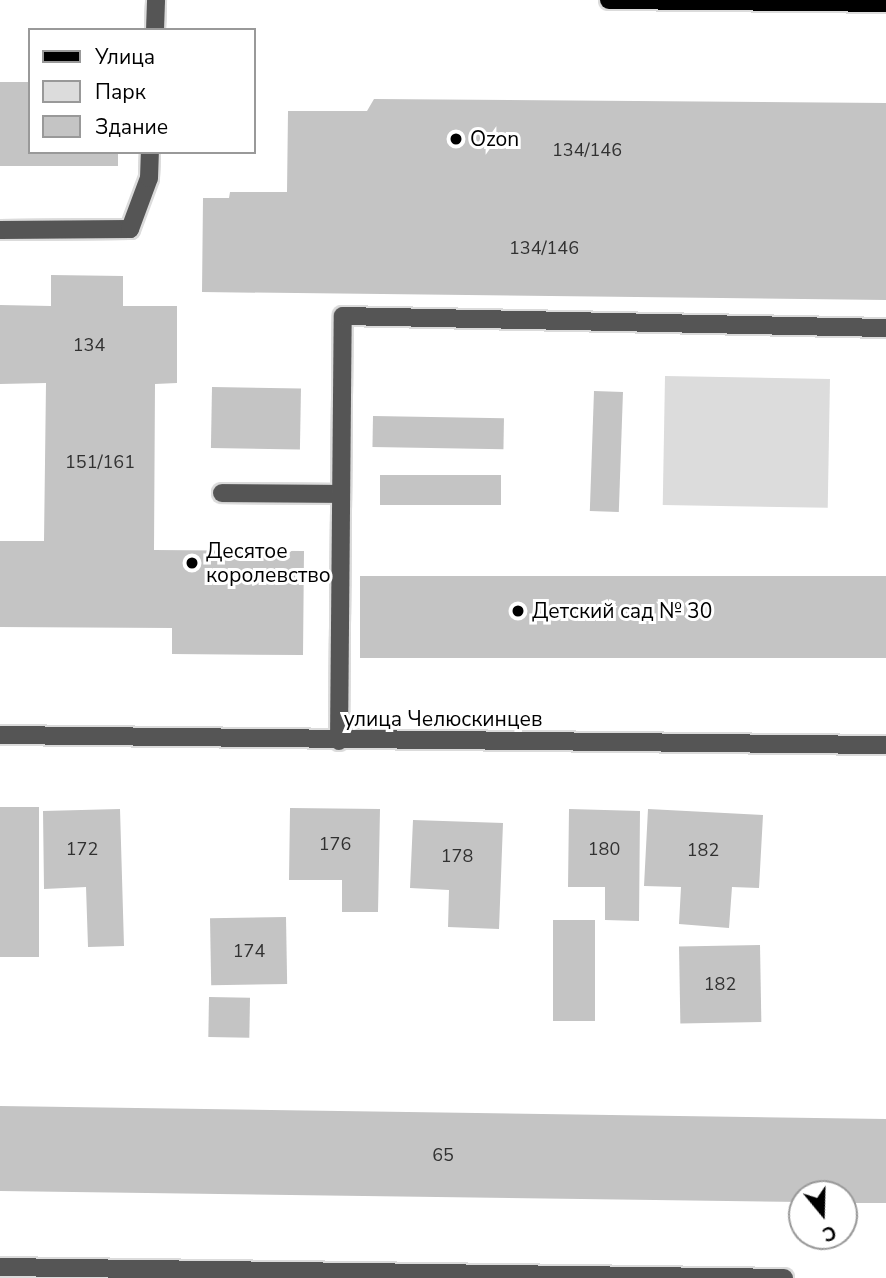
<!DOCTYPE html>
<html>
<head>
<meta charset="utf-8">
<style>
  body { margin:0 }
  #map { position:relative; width:886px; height:1278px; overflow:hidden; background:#fff; font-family:"Nunito Sans",sans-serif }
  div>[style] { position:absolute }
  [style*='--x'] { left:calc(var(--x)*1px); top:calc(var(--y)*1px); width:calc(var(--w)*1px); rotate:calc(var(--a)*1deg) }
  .green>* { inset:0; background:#dcdcdc; transform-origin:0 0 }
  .building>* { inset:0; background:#c4c4c4; transform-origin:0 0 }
  .roads { filter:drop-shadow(2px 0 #dbdbdb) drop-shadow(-2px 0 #dbdbdb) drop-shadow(0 2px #dbdbdb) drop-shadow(0 -2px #dbdbdb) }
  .minor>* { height:18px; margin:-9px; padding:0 9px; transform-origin:9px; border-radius:9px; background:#555 }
  .major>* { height:18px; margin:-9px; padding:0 9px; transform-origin:9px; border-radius:9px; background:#000 }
  .dots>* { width:19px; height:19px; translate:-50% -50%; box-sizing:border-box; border:4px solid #fff; border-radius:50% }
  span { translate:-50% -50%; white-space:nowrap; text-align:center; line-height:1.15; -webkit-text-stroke:6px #fff; paint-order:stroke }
  .number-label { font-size:18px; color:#313131 }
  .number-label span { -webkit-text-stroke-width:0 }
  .poi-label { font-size:21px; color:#000 }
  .left { translate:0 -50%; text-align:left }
  .street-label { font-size:21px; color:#000 }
  .legend { position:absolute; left:28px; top:28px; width:228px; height:126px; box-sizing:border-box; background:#fff; border:2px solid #999; margin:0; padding:9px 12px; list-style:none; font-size:21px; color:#000 }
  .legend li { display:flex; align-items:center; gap:14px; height:35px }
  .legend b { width:35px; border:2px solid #999 }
  .north { position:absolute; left:788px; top:1180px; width:70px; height:70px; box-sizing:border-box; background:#fff; border:2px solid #999; border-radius:50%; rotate:161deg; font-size:19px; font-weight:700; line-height:28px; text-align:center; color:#000 }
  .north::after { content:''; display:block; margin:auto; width:24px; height:32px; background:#000; clip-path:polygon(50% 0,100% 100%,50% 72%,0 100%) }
</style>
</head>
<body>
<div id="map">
  <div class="green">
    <i style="left:665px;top:376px;width:165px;height:129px;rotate:1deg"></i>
  </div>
  <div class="building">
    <i style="clip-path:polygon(0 82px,30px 82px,30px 152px,118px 152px,118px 166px,0 166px)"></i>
    <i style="clip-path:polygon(374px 99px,886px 103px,886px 300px,202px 292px,203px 198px,229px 198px,230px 192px,287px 192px,288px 111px,367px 111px)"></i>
    <i style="clip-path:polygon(51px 275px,123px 276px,123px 306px,177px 306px,177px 383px,155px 384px,154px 550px,304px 551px,303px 655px,172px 654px,172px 628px,0 627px,0 541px,44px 541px,46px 383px,0 384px,0 305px,51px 306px)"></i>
    <i style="left:212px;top:387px;width:89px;height:61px;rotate:1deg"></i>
    <i style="left:594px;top:391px;width:29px;height:120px;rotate:2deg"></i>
    <i style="left:373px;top:416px;width:131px;height:31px;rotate:1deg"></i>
    <i style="left:380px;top:475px;width:121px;height:30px"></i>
    <i style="left:360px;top:576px;width:526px;height:82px"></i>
    <i style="left:0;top:807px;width:39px;height:150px"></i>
    <i style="clip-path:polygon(290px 808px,380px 809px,378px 912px,342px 912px,342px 880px,289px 880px)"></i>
    <i style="clip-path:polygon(120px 809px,124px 946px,88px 947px,86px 887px,44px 889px,43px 811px)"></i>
    <i style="clip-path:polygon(569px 809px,640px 811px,639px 921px,605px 920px,605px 887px,568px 887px)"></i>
    <i style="clip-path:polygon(648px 809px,763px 815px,759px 888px,732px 887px,729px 928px,679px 924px,681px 887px,644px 886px)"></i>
    <i style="clip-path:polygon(413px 820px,503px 823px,499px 929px,448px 927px,449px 890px,410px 888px)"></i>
    <i style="left:286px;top:917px;width:67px;height:76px;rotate:89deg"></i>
    <i style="left:553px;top:920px;width:42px;height:101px"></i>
    <i style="left:760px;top:945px;width:77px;height:81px;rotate:89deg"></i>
    <i style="left:209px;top:997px;width:41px;height:40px;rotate:1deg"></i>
    <i style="clip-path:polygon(0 1106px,886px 1119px,886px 1203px,844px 1203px,844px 1194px,802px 1194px,802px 1202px,0 1191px)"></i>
  </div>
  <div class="roads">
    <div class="minor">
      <i style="--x:155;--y:30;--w:30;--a:-88"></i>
      <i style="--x:0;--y:230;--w:130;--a:-0.4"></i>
      <i style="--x:130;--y:229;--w:54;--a:-69.6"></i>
      <i style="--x:149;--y:178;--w:26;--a:-88"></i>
      <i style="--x:222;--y:493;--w:119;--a:0.5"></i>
      <i style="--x:0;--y:735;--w:886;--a:0.65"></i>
      <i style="--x:339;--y:741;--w:425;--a:-89.5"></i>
      <i style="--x:343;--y:316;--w:543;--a:1.27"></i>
      <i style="--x:0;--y:1267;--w:784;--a:0.8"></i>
    </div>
    <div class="major">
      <i style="--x:609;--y:0;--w:277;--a:0.6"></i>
    </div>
  </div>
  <div class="dots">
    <i style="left:456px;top:139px;background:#000"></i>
    <i style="left:192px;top:563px;background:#000"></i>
    <i style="left:518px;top:611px;background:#000"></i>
  </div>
  <div class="number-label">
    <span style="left:587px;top:150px">134/146</span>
    <span style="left:544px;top:248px">134/146</span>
    <span style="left:89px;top:345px">134</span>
    <span style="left:100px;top:462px">151/161</span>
    <span style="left:335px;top:844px">176</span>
    <span style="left:82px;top:849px">172</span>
    <span style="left:604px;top:849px">180</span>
    <span style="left:703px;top:850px">182</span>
    <span style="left:457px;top:856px">178</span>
    <span style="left:249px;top:951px">174</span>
    <span style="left:720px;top:984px">182</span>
    <span style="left:443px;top:1155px">65</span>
  </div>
  <div class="poi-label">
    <span class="left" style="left:470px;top:139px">Ozon</span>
    <span class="left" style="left:206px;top:563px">Десятое<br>королевство</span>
    <span class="left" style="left:532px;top:611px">Детский сад № 30</span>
  </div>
  <div class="street-label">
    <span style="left:443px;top:719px">улица Челюскинцев</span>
  </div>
  <ul class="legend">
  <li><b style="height:9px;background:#000"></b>Улица</li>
  <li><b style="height:19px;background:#dcdcdc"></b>Парк</li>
  <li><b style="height:19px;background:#c4c4c4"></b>Здание</li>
  </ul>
  <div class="north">С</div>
</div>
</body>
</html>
